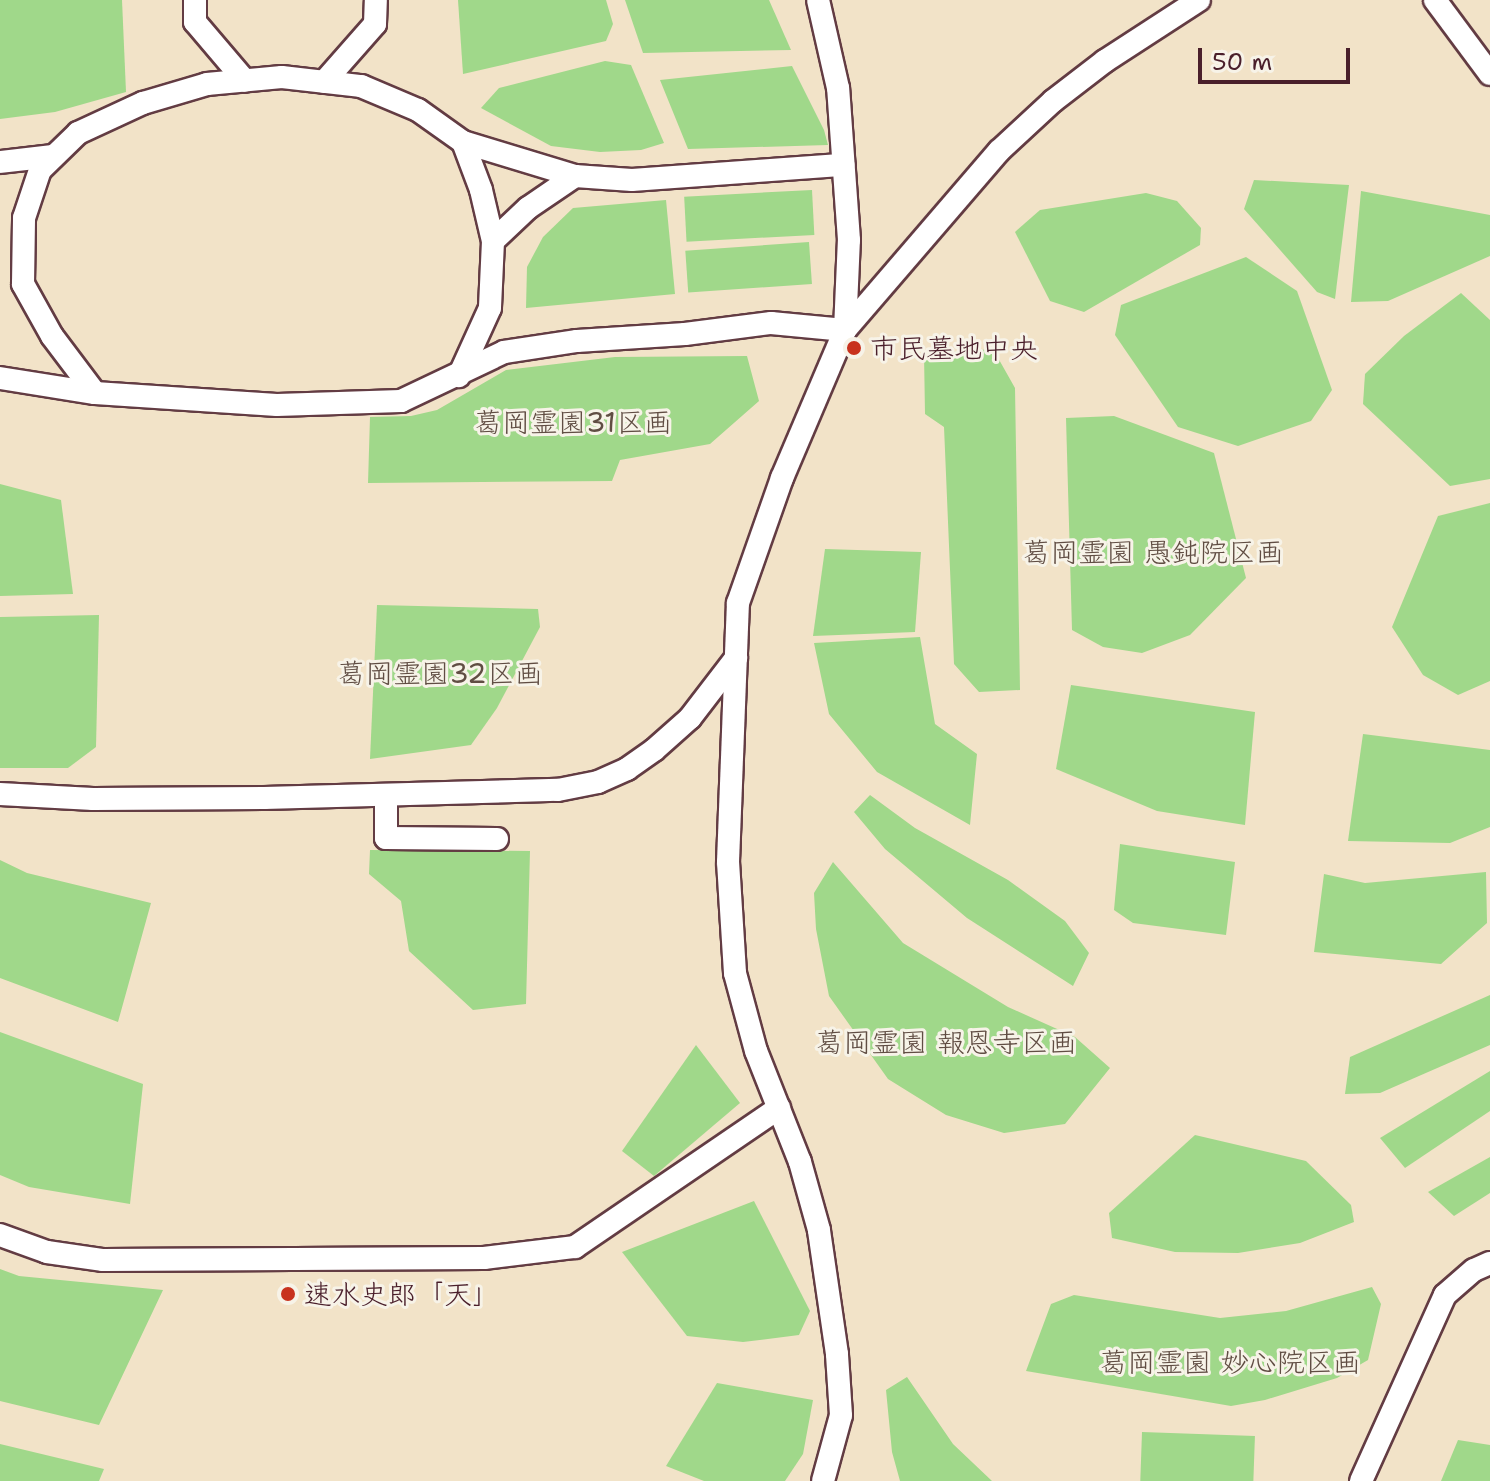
<!DOCTYPE html>
<html>
<head>
<meta charset="utf-8">
<style>
  body { margin:0 }
  #map { position:relative; width:1490px; height:1481px; overflow:hidden; background:#f2e3c8; font-family:"Shantell Sans","Klee One",sans-serif }
  div>[style] { position:absolute }
  [style*='--x'] { left:calc(var(--x)*1px); top:calc(var(--y)*1px); width:calc(var(--w)*1px); rotate:calc(var(--a)*1deg) }
  .green>* { inset:0; background:#a0d88a; transform-origin:0 0 }
  .roads { filter:drop-shadow(2px 0 #633c43) drop-shadow(-2px 0 #633c43) drop-shadow(0 2px #633c43) drop-shadow(0 -2px #633c43) }
  .street>* { height:22px; margin:-11px; padding:0 11px; transform-origin:11px; border-radius:11px; background:#fff }
  .dots>* { width:22px; height:22px; translate:-50% -50%; box-sizing:border-box; border:4px solid #f7f3e8; border-radius:50% }
  span { translate:-50% -50%; white-space:nowrap; text-align:center; line-height:1.15; -webkit-text-stroke:6px #f7f3e8; paint-order:stroke }
  .poi-label { font-size:28px; color:#4a1f2b }
  .left { translate:0 -50%; text-align:left }
  .park-label { font-size:28px; color:#604d43 }
  .scale { position:absolute; left:1198px; top:48px; width:152px; height:36px; box-sizing:border-box; border:4px solid #4a1f2b; border-top:0; padding-left:10px; font-size:24px; line-height:28px; white-space:nowrap; color:#4a1f2b; -webkit-text-stroke:6px #f7f3e8; paint-order:stroke }
</style>
</head>
<body>
<div id="map">
  <div class="green">
    <i style="clip-path:polygon(0 0,122px 0,126px 92px,55px 112px,0 119px)"></i>
    <i style="clip-path:polygon(458px 0,606px 0,613px 24px,606px 41px,463px 74px)"></i>
    <i style="clip-path:polygon(625px 0,769px 0,791px 50px,643px 53px)"></i>
    <i style="clip-path:polygon(605px 61px,631px 65px,664px 143px,641px 150px,600px 152px,551px 146px,481px 108px,499px 88px)"></i>
    <i style="clip-path:polygon(792px 66px,824px 130px,828px 145px,688px 149px,660px 80px)"></i>
    <i style="clip-path:polygon(1254px 180px,1349px 185px,1335px 299px,1317px 292px,1244px 209px)"></i>
    <i style="left:812px;top:190px;width:45px;height:128px;rotate:87deg"></i>
    <i style="clip-path:polygon(1361px 191px,1490px 215px,1490px 256px,1388px 301px,1351px 302px)"></i>
    <i style="clip-path:polygon(1146px 193px,1177px 201px,1201px 228px,1200px 245px,1084px 312px,1050px 301px,1015px 232px,1040px 210px)"></i>
    <i style="clip-path:polygon(666px 200px,675px 294px,526px 308px,527px 267px,543px 237px,573px 208px)"></i>
    <i style="left:809px;top:242px;width:42px;height:124px;rotate:86deg"></i>
    <i style="clip-path:polygon(1246px 257px,1297px 291px,1332px 390px,1311px 421px,1238px 446px,1178px 427px,1115px 335px,1121px 305px)"></i>
    <i style="clip-path:polygon(1461px 293px,1490px 320px,1490px 479px,1450px 486px,1363px 404px,1365px 374px,1404px 336px)"></i>
    <i style="clip-path:polygon(993px 349px,1015px 388px,1020px 690px,979px 692px,954px 664px,944px 427px,925px 414px,924px 354px)"></i>
    <i style="clip-path:polygon(747px 356px,759px 401px,710px 444px,620px 460px,612px 481px,368px 483px,370px 417px,411px 416px,437px 410px,506px 370px,615px 357px)"></i>
    <i style="clip-path:polygon(1114px 416px,1214px 453px,1246px 578px,1190px 635px,1142px 653px,1103px 647px,1072px 630px,1066px 418px)"></i>
    <i style="clip-path:polygon(0 484px,61px 500px,73px 594px,0 596px)"></i>
    <i style="clip-path:polygon(1490px 503px,1490px 681px,1458px 695px,1423px 675px,1392px 627px,1438px 516px)"></i>
    <i style="clip-path:polygon(825px 549px,921px 552px,915px 632px,813px 636px)"></i>
    <i style="clip-path:polygon(377px 605px,538px 609px,540px 627px,497px 708px,471px 745px,370px 759px)"></i>
    <i style="clip-path:polygon(99px 615px,96px 747px,68px 768px,0 768px,0 617px)"></i>
    <i style="clip-path:polygon(920px 637px,935px 724px,977px 754px,970px 825px,877px 772px,829px 714px,814px 643px)"></i>
    <i style="clip-path:polygon(1071px 685px,1255px 712px,1245px 825px,1157px 811px,1056px 769px)"></i>
    <i style="clip-path:polygon(1363px 734px,1490px 750px,1490px 827px,1450px 843px,1348px 841px)"></i>
    <i style="clip-path:polygon(870px 795px,915px 828px,1008px 880px,1065px 921px,1089px 953px,1073px 986px,967px 918px,885px 849px,854px 812px)"></i>
    <i style="clip-path:polygon(1120px 844px,1235px 862px,1226px 935px,1133px 923px,1114px 910px)"></i>
    <i style="clip-path:polygon(370px 850px,530px 851px,526px 1004px,473px 1010px,409px 951px,401px 901px,369px 874px)"></i>
    <i style="clip-path:polygon(0 860px,27px 873px,151px 903px,118px 1022px,0 978px)"></i>
    <i style="clip-path:polygon(833px 862px,903px 943px,1008px 1007px,1075px 1037px,1110px 1068px,1065px 1124px,1004px 1133px,946px 1115px,888px 1079px,829px 996px,816px 929px,814px 893px)"></i>
    <i style="clip-path:polygon(1486px 872px,1487px 923px,1441px 964px,1314px 952px,1324px 874px,1365px 883px)"></i>
    <i style="clip-path:polygon(1490px 995px,1490px 1045px,1380px 1093px,1345px 1094px,1350px 1057px)"></i>
    <i style="clip-path:polygon(0 1032px,143px 1084px,130px 1204px,29px 1187px,0 1175px)"></i>
    <i style="clip-path:polygon(696px 1045px,740px 1103px,654px 1176px,622px 1151px)"></i>
    <i style="clip-path:polygon(1490px 1071px,1490px 1111px,1405px 1168px,1380px 1138px)"></i>
    <i style="clip-path:polygon(1195px 1135px,1306px 1161px,1351px 1205px,1354px 1222px,1300px 1243px,1238px 1253px,1175px 1252px,1112px 1238px,1109px 1213px)"></i>
    <i style="clip-path:polygon(1490px 1157px,1490px 1193px,1454px 1216px,1428px 1192px)"></i>
    <i style="clip-path:polygon(754px 1201px,810px 1311px,799px 1335px,743px 1342px,687px 1336px,622px 1252px)"></i>
    <i style="clip-path:polygon(0 1269px,19px 1276px,163px 1290px,99px 1425px,0 1401px)"></i>
    <i style="clip-path:polygon(1372px 1287px,1381px 1304px,1368px 1360px,1337px 1378px,1265px 1400px,1231px 1406px,1026px 1371px,1051px 1304px,1074px 1295px,1220px 1318px,1286px 1311px)"></i>
    <i style="clip-path:polygon(907px 1377px,953px 1444px,992px 1481px,900px 1481px,892px 1452px,886px 1390px)"></i>
    <i style="clip-path:polygon(717px 1383px,813px 1400px,803px 1454px,785px 1481px,704px 1481px,666px 1466px)"></i>
    <i style="left:1142px;top:1432px;width:113px;height:49px;rotate:2deg"></i>
    <i style="clip-path:polygon(1458px 1440px,1490px 1445px,1490px 1481px,1441px 1481px)"></i>
    <i style="clip-path:polygon(0 1444px,104px 1469px,99px 1481px,0 1481px)"></i>
  </div>
  <div class="roads">
    <div class="street">
      <i style="--x:195;--y:0;--w:22;--a:90"></i>
      <i style="--x:195;--y:22;--w:77;--a:49.7"></i>
      <i style="--x:1435;--y:0;--w:92;--a:53.4"></i>
      <i style="--x:324;--y:82;--w:77;--a:-48.7"></i>
      <i style="--x:375;--y:24;--w:24;--a:-88"></i>
      <i style="--x:463;--y:142;--w:117;--a:16.9"></i>
      <i style="--x:575;--y:176;--w:57;--a:4"></i>
      <i style="--x:632;--y:180;--w:212;--a:-4.1"></i>
      <i style="--x:0;--y:162;--w:53;--a:-6.5"></i>
      <i style="--x:493;--y:241;--w:48;--a:-43.3"></i>
      <i style="--x:528;--y:208;--w:57;--a:-34.2"></i>
      <i style="--x:0;--y:378;--w:96;--a:9"></i>
      <i style="--x:95;--y:393;--w:182;--a:3.8"></i>
      <i style="--x:277;--y:405;--w:124;--a:-1.8"></i>
      <i style="--x:401;--y:401;--w:114;--a:-25.4"></i>
      <i style="--x:504;--y:352;--w:74;--a:-8.6"></i>
      <i style="--x:577;--y:341;--w:108;--a:-3.7"></i>
      <i style="--x:685;--y:334;--w:87;--a:-7.3"></i>
      <i style="--x:771;--y:323;--w:74;--a:5.4"></i>
      <i style="--x:845;--y:330;--w:90;--a:-87.5"></i>
      <i style="--x:849;--y:240;--w:152;--a:-94.1"></i>
      <i style="--x:838;--y:88;--w:90;--a:-102.8"></i>
      <i style="--x:95;--y:393;--w:71;--a:-127"></i>
      <i style="--x:52;--y:336;--w:60;--a:-119.1"></i>
      <i style="--x:23;--y:284;--w:66;--a:-89.1"></i>
      <i style="--x:24;--y:218;--w:51;--a:-71.6"></i>
      <i style="--x:40;--y:170;--w:53;--a:-44.2"></i>
      <i style="--x:78;--y:133;--w:72;--a:-24.8"></i>
      <i style="--x:143;--y:103;--w:67;--a:-16.5"></i>
      <i style="--x:207;--y:84;--w:75;--a:-5.3"></i>
      <i style="--x:282;--y:77;--w:80;--a:6.5"></i>
      <i style="--x:361;--y:86;--w:62;--a:22.8"></i>
      <i style="--x:418;--y:110;--w:55;--a:35.4"></i>
      <i style="--x:463;--y:142;--w:51;--a:69.4"></i>
      <i style="--x:481;--y:190;--w:52;--a:76.8"></i>
      <i style="--x:493;--y:241;--w:67;--a:92.6"></i>
      <i style="--x:490;--y:308;--w:75;--a:114.5"></i>
      <i style="--x:0;--y:794;--w:93;--a:3.1"></i>
      <i style="--x:93;--y:799;--w:171;--a:-0.3"></i>
      <i style="--x:264;--y:798;--w:294;--a:-1.6"></i>
      <i style="--x:558;--y:790;--w:41;--a:-11.3"></i>
      <i style="--x:598;--y:782;--w:32;--a:-24"></i>
      <i style="--x:627;--y:769;--w:33;--a:-35"></i>
      <i style="--x:654;--y:750;--w:48;--a:-41.6"></i>
      <i style="--x:690;--y:718;--w:76;--a:-52.5"></i>
      <i style="--x:386;--y:797;--w:41;--a:90"></i>
      <i style="--x:386;--y:838;--w:111;--a:0.5"></i>
      <i style="--x:0;--y:1235;--w:50;--a:19.9"></i>
      <i style="--x:47;--y:1252;--w:57;--a:8.1"></i>
      <i style="--x:103;--y:1260;--w:381;--a:-0.3"></i>
      <i style="--x:484;--y:1258;--w:92;--a:-6.9"></i>
      <i style="--x:575;--y:1247;--w:247;--a:-34.3"></i>
      <i style="--x:823;--y:1481;--w:68;--a:-74.7"></i>
      <i style="--x:841;--y:1415;--w:61;--a:-93.8"></i>
      <i style="--x:837;--y:1354;--w:125;--a:-98.3"></i>
      <i style="--x:819;--y:1230;--w:71;--a:-105.6"></i>
      <i style="--x:800;--y:1162;--w:119;--a:-111.6"></i>
      <i style="--x:756;--y:1051;--w:81;--a:-105.1"></i>
      <i style="--x:735;--y:973;--w:111;--a:-93.6"></i>
      <i style="--x:728;--y:862;--w:259;--a:-87.8"></i>
      <i style="--x:738;--y:603;--w:133;--a:-70.6"></i>
      <i style="--x:782;--y:478;--w:161;--a:-66.9"></i>
      <i style="--x:845;--y:330;--w:236;--a:-49.3"></i>
      <i style="--x:999;--y:151;--w:74;--a:-42.8"></i>
      <i style="--x:1053;--y:101;--w:66;--a:-37.6"></i>
      <i style="--x:1105;--y:61;--w:112;--a:-33"></i>
      <i style="--x:1361;--y:1481;--w:204;--a:-65.7"></i>
      <i style="--x:1445;--y:1295;--w:38;--a:-41"></i>
      <i style="--x:1474;--y:1270;--w:17;--a:-24"></i>
    </div>
  </div>
  <div class="dots">
    <i style="left:854px;top:348px;background:#c8321e"></i>
    <i style="left:288px;top:1294px;background:#c8321e"></i>
  </div>
  <div class="poi-label">
    <span class="left" style="left:870px;top:348px">市民墓地中央</span>
    <span class="left" style="left:304px;top:1294px">速水史郎「天」</span>
  </div>
  <div class="park-label">
    <span style="left:573px;top:422px">葛岡霊園31区画</span>
    <span style="left:1153px;top:552px">葛岡霊園 愚鈍院区画</span>
    <span style="left:440px;top:673px">葛岡霊園32区画</span>
    <span style="left:946px;top:1042px">葛岡霊園 報恩寺区画</span>
    <span style="left:1230px;top:1362px">葛岡霊園 妙心院区画</span>
  </div>
  <div class="scale">50 m</div>
</div>
</body>
</html>
